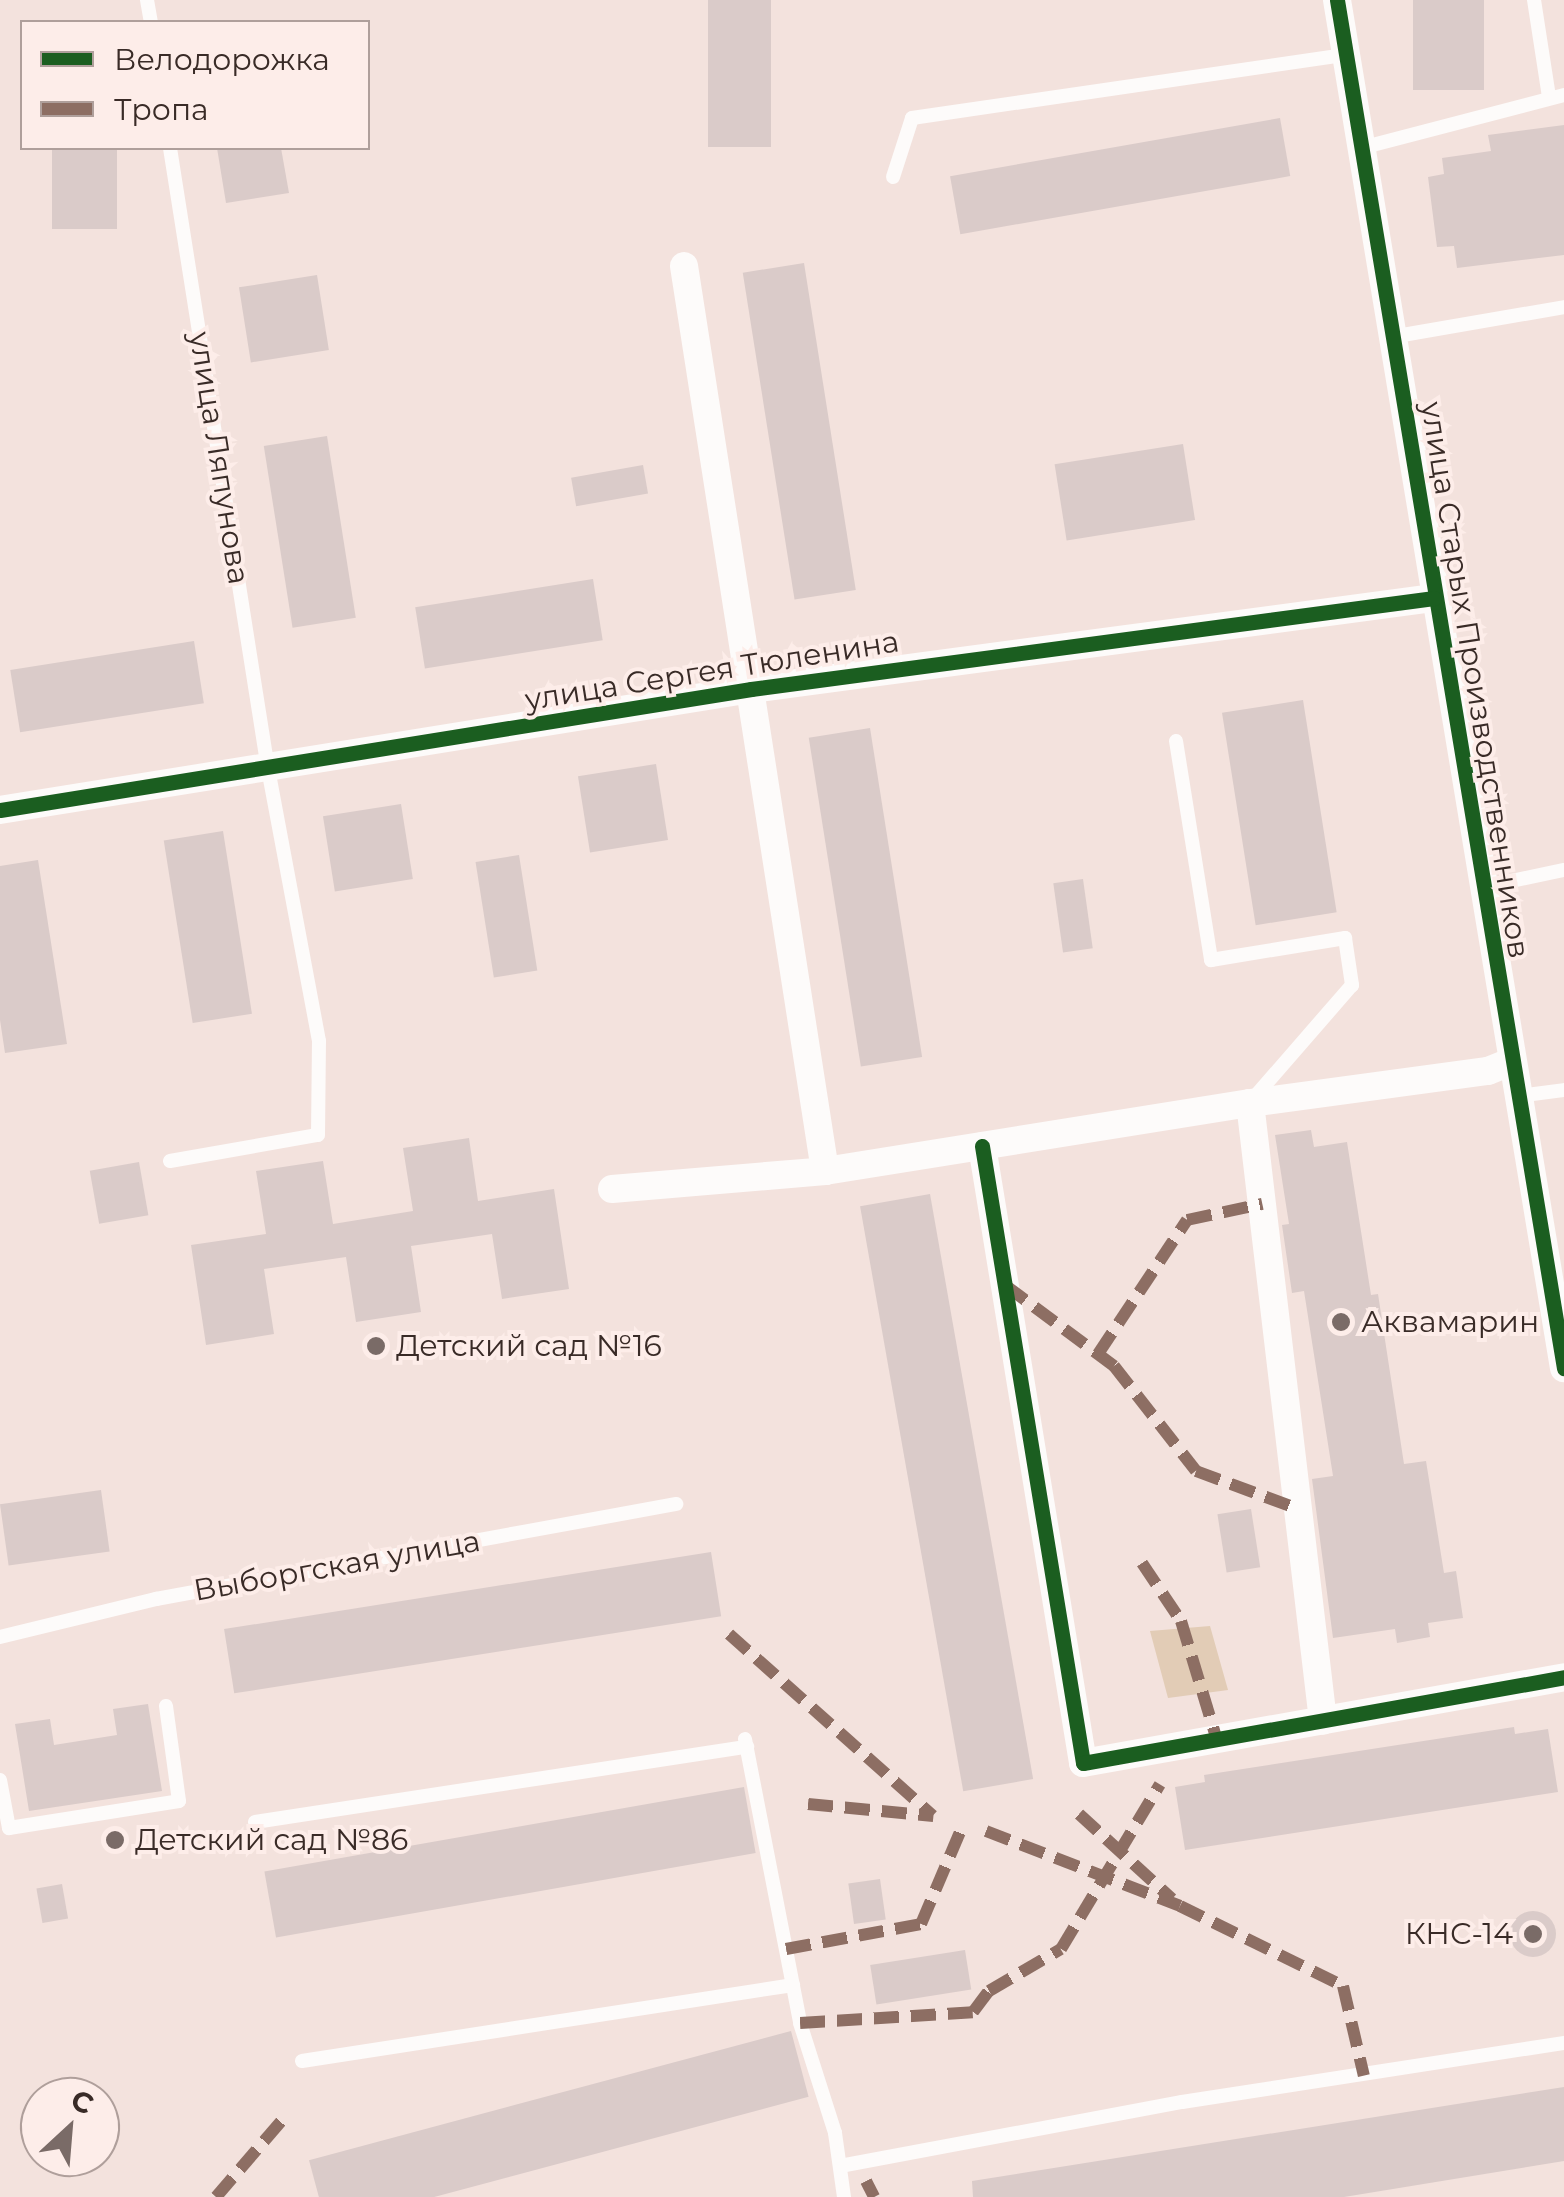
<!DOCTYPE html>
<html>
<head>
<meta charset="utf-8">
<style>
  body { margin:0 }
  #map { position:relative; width:1564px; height:2197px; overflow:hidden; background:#f3e2dd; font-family:Montserrat,sans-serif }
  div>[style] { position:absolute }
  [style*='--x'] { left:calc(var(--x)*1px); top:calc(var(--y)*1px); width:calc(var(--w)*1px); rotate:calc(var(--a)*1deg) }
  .green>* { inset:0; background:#e2ccb6 }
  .building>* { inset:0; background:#dacbc9; transform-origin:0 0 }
  .round { border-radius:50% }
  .lane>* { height:14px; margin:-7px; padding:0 7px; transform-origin:7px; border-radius:7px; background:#fdfbfa }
  .street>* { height:28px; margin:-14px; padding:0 14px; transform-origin:14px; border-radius:14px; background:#fdfbfa }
  .quiet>* { height:12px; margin-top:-6px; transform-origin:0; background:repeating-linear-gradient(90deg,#8d6e63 0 25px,transparent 0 37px) }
  .cycleway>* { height:15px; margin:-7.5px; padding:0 7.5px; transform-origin:7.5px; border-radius:7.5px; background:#1b5e20 }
  .dots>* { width:28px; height:28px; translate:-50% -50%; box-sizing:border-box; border:5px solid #fdede9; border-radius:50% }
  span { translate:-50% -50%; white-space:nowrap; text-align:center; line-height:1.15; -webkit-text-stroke:8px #fdede9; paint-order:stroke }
  .street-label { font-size:30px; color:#392b27 }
  .poi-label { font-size:30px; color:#392b27 }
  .left { translate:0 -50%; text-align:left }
  .right { translate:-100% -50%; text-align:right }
  .legend { position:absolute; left:20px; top:20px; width:350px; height:130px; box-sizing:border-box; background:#fdede9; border:2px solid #af9f9b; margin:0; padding:12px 18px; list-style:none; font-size:30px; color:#392b27 }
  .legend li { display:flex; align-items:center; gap:20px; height:50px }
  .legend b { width:50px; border:2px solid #af9f9b }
  .north { position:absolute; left:20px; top:2077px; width:100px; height:100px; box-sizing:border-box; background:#fdede9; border:2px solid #af9f9b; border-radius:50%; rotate:26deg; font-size:28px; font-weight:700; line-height:40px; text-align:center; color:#392b27 }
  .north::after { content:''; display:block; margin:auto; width:35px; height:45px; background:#7a6b67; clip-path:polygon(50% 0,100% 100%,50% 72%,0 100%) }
</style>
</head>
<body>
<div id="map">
  <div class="green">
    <i style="clip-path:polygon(1210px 1626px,1228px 1690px,1168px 1698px,1150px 1631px)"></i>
  </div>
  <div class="building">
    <i style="left:708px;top:0;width:63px;height:147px"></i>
    <i style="left:1413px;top:0;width:71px;height:90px"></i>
    <i style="left:1280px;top:118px;width:59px;height:335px;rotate:80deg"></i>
    <i style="clip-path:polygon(1564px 125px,1564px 255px,1457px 268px,1454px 246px,1437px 247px,1428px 177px,1444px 174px,1442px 158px,1491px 151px,1488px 135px)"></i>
    <i style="left:52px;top:148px;width:65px;height:81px"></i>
    <i style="clip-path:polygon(217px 148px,281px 148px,289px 193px,226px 203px)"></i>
    <i style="left:804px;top:263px;width:331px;height:62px;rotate:81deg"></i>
    <i style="left:317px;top:275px;width:76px;height:79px;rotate:81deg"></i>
    <i style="left:327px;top:436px;width:184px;height:64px;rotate:81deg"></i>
    <i style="left:1183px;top:444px;width:77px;height:130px;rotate:81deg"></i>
    <i style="left:643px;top:465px;width:29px;height:73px;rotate:80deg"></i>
    <i style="left:593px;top:579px;width:62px;height:180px;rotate:81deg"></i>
    <i style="left:194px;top:641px;width:63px;height:186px;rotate:81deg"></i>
    <i style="left:1303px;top:700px;width:215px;height:82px;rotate:81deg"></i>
    <i style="left:870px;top:728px;width:333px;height:62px;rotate:81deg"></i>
    <i style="left:656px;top:764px;width:77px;height:79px;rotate:81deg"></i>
    <i style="left:401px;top:804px;width:76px;height:79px;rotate:81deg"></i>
    <i style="left:223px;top:831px;width:185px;height:60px;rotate:81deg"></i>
    <i style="left:519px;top:855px;width:117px;height:44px;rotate:81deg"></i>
    <i style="clip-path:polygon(38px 860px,67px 1044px,5px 1053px,0 1020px,0 866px)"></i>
    <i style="left:1083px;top:879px;width:70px;height:30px;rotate:82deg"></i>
    <i style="clip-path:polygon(1311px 1130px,1314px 1147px,1347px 1142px,1371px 1295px,1378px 1294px,1404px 1464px,1426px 1461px,1444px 1573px,1456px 1571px,1463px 1618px,1428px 1623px,1430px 1637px,1397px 1643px,1395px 1629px,1333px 1638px,1312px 1479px,1333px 1476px,1304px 1291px,1292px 1293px,1282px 1225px,1289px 1224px,1275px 1135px)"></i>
    <i style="clip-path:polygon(469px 1138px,478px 1201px,554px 1189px,569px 1289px,502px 1299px,492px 1234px,411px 1246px,421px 1312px,356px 1322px,346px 1257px,264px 1269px,274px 1334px,206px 1345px,191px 1245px,266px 1234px,256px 1171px,323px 1161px,333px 1224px,413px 1211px,403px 1148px)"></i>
    <i style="left:139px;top:1162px;width:54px;height:50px;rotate:80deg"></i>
    <i style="left:930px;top:1194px;width:594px;height:71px;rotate:80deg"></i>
    <i style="left:101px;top:1490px;width:62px;height:102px;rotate:82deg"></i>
    <i style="left:1251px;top:1509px;width:59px;height:34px;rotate:81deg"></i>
    <i style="left:711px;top:1552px;width:65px;height:493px;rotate:81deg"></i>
    <i style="clip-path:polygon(148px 1704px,162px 1791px,29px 1811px,15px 1724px,50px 1719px,54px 1745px,117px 1735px,113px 1709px)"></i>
    <i style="clip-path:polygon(1514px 1727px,1515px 1734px,1548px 1729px,1558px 1792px,1185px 1850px,1175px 1787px,1205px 1782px,1204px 1775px)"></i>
    <i style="left:744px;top:1787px;width:67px;height:487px;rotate:80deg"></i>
    <i style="left:880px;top:1879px;width:41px;height:32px;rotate:82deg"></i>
    <i style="left:62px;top:1884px;width:35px;height:26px;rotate:80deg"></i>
    <i class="round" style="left:1510px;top:1911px;width:46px;height:46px"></i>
    <i style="left:965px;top:1950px;width:40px;height:96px;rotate:81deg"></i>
    <i style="left:791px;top:2031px;width:68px;height:499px;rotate:75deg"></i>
    <i style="clip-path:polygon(1564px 2087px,1564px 2161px,1344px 2197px,973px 2197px,972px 2181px)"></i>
  </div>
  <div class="lane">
    <i style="--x:147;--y:0;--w:22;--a:80"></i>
    <i style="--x:1534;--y:0;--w:98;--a:81.2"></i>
    <i style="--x:1361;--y:148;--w:210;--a:-14.6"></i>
    <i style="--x:893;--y:177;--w:62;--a:-72.1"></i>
    <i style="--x:912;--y:118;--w:439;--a:-8.3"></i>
    <i style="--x:1391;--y:337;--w:176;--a:-9.8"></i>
    <i style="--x:1176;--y:741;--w:222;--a:80.9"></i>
    <i style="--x:1211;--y:960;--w:136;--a:-9.3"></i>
    <i style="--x:1345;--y:938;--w:48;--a:81.5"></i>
    <i style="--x:1352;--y:985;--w:151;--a:131"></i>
    <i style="--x:1483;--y:887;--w:83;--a:-11.9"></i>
    <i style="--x:1518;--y:1096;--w:46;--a:-7.4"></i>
    <i style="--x:170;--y:1161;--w:150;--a:-10"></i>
    <i style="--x:318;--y:1135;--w:94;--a:-89.4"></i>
    <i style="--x:319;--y:1041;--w:277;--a:-100.6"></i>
    <i style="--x:268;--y:769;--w:629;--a:-98.97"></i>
    <i style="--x:0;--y:1637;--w:161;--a:-13.7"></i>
    <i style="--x:156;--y:1599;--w:529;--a:-10.35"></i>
    <i style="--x:745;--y:1739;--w:289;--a:79"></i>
    <i style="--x:800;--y:2023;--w:115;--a:72.3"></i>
    <i style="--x:835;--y:2133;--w:65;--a:82"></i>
    <i style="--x:0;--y:1780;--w:49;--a:79.4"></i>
    <i style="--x:9;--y:1828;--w:172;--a:-9"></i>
    <i style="--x:179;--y:1801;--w:96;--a:-97.8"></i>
    <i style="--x:255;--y:1822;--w:498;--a:-8.7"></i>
    <i style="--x:302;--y:2061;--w:497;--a:-8.8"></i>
    <i style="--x:840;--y:2166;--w:348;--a:-10.6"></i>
    <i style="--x:1182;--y:2102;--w:387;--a:-8.8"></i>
  </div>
  <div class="street">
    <i style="--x:1337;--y:0;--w:1387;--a:80.58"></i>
    <i style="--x:684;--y:266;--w:916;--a:81.14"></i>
    <i style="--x:0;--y:810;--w:761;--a:-9.15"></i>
    <i style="--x:751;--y:689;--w:689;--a:-7.59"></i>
    <i style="--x:1250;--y:1103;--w:622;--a:83.26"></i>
    <i style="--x:982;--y:1146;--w:625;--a:80.7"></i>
    <i style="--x:1083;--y:1763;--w:489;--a:-10.1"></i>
    <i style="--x:612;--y:1189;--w:214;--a:-4.8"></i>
    <i style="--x:825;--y:1171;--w:430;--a:-9.1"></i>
    <i style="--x:1250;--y:1103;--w:240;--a:-7.7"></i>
    <i style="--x:1488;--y:1071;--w:24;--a:-22"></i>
  </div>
  <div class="quiet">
    <i style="--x:1005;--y:1285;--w:136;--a:36.6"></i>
    <i style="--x:1114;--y:1366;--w:133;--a:52"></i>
    <i style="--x:1196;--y:1471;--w:109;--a:20.4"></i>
    <i style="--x:1098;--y:1354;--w:161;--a:-56.4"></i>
    <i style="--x:1187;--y:1220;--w:77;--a:-12"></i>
    <i style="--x:1142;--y:1563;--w:70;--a:56.1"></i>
    <i style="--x:1181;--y:1621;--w:124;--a:73.2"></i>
    <i style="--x:729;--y:1634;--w:273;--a:41.7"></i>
    <i style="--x:808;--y:1804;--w:126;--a:5.5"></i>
    <i style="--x:1079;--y:1814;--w:126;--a:42.4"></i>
    <i style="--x:986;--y:1831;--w:208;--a:21.1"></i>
    <i style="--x:1180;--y:1906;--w:182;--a:26.1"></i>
    <i style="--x:1343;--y:1986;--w:92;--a:76.9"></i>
    <i style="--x:786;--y:1949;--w:137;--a:-10.5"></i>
    <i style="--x:921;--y:1924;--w:100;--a:-67"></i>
    <i style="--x:800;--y:2023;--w:173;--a:-3.6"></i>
    <i style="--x:973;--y:2012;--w:26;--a:-53"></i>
    <i style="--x:989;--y:1991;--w:83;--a:-30.3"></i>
    <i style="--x:1061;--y:1949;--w:192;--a:-59"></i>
    <i style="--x:866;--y:2181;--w:18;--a:63"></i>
    <i style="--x:216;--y:2197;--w:104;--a:-49.3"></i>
  </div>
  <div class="cycleway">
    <i style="--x:1337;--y:0;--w:1387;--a:80.58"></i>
    <i style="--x:0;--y:810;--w:761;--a:-9.15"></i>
    <i style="--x:751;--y:689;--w:689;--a:-7.59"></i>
    <i style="--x:982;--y:1146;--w:625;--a:80.7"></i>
    <i style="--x:1083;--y:1763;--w:489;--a:-10.1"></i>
  </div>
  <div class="dots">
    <i style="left:1341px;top:1322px;background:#7a6b67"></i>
    <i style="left:376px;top:1346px;background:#7a6b67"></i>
    <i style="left:115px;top:1840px;background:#7a6b67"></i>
    <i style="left:1533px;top:1934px;background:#7a6b67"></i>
  </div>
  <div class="street-label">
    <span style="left:219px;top:458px;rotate:81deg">улица Ляпунова</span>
    <span style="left:712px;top:671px;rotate:-9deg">улица Сергея Тюленина</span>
    <span style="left:1475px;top:680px;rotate:81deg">улица Старых Производственников</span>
    <span style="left:337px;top:1566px;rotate:-10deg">Выборгская улица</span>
  </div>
  <div class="poi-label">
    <span class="left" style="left:1361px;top:1322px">Аквамарин</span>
    <span class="left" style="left:396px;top:1346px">Детский сад №16</span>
    <span class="left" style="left:135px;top:1840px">Детский сад №86</span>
    <span class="right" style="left:1513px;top:1934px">КНС-14</span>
  </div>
  <ul class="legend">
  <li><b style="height:12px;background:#1b5e20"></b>Велодорожка</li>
  <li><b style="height:12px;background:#8d6e63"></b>Тропа</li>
  </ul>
  <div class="north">С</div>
</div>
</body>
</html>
